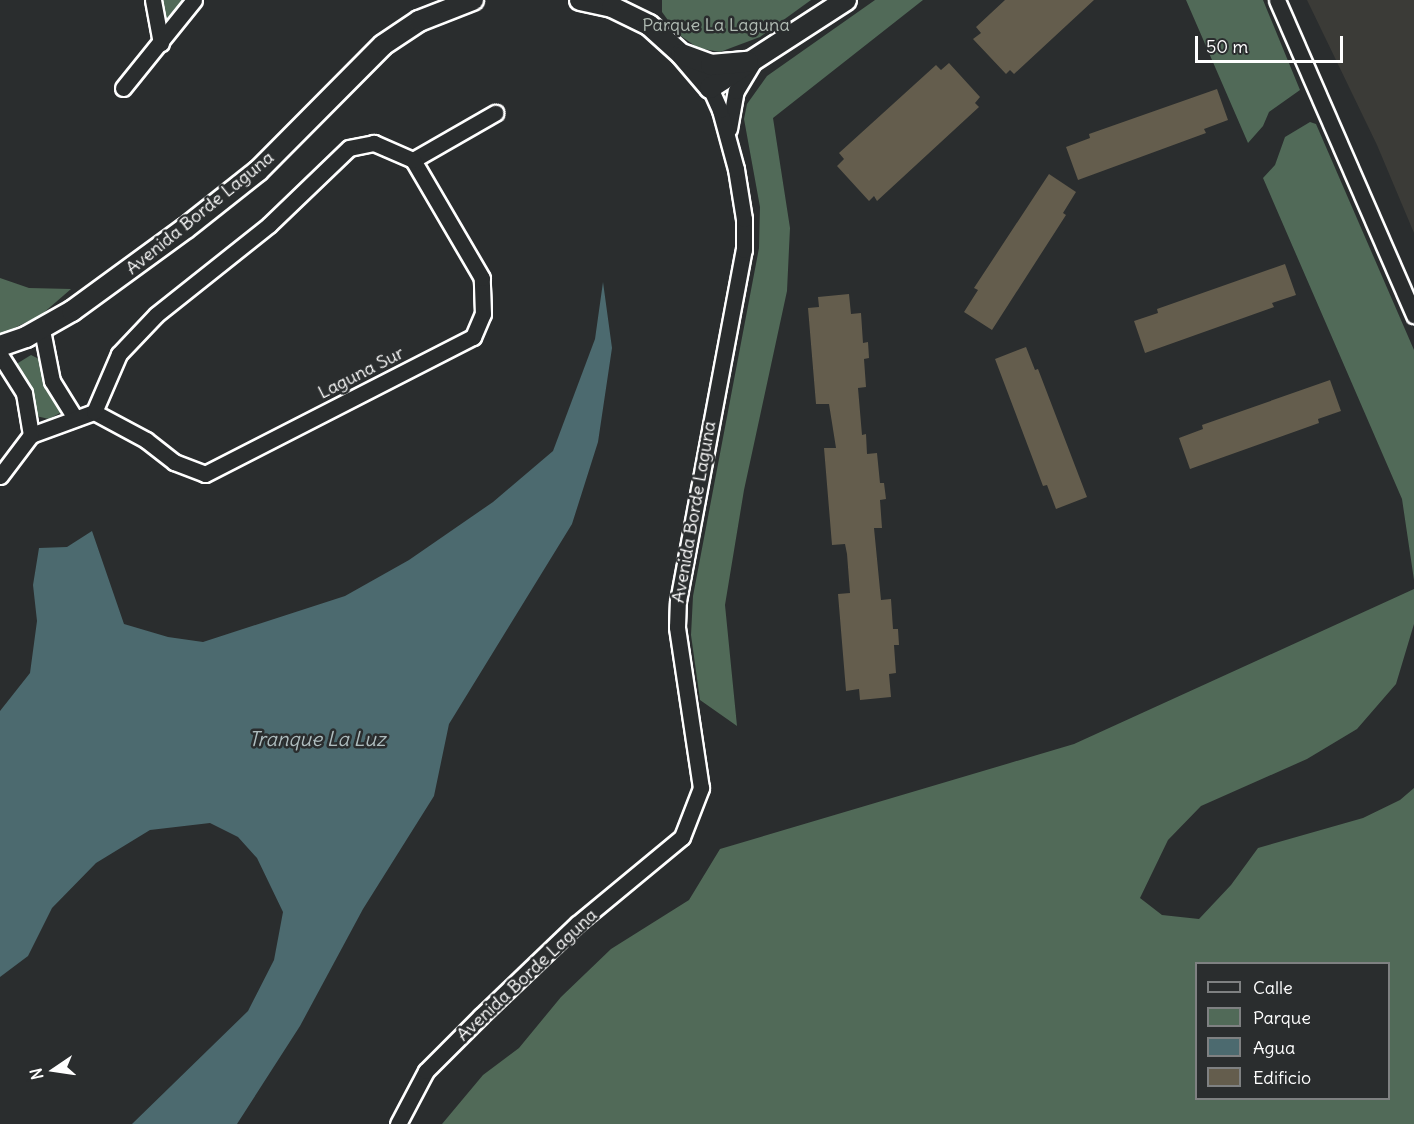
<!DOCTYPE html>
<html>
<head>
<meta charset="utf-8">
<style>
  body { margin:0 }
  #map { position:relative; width:1414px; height:1124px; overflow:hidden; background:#2a2d2e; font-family:Delius,sans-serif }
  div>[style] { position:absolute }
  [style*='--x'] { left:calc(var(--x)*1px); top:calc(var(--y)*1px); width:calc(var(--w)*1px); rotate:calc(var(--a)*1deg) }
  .built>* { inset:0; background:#3b3b37 }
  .green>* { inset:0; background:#516a58 }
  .water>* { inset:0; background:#4c6a6f }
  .building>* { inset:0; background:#645d4d }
  .roads { filter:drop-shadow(2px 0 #fff) drop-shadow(-2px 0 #fff) drop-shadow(0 2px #fff) drop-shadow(0 -2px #fff) }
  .minor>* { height:15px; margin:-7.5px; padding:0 7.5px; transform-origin:7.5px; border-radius:7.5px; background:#2a2d2e }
  .tertiary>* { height:20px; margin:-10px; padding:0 10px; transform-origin:10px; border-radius:10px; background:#2a2d2e }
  span { translate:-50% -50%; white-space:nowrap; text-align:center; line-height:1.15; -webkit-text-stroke:5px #2a2d2e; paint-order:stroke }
  .park-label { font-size:18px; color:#b1bcb4 }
  .street-label { font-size:18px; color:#fff }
  .water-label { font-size:20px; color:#aebcbe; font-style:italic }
  .legend { position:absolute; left:1195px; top:962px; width:195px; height:138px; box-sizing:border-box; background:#2a2d2e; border:2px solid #7f8182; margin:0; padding:8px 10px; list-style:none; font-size:18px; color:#fff }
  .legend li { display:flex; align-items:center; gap:12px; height:30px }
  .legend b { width:30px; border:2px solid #7f8182 }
  .north { position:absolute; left:24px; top:1040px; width:60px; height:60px; -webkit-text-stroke:4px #2a2d2e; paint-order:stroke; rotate:257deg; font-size:16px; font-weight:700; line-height:24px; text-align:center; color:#fff }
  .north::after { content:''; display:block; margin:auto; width:21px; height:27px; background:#fff; clip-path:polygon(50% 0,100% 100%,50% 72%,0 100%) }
  .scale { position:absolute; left:1195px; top:36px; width:148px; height:27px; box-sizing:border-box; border:3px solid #fff; border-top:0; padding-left:8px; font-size:18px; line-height:21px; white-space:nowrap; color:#fff; -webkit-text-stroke:4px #2a2d2e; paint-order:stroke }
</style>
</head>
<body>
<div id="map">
  <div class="built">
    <i style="clip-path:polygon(1307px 0,1414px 0,1414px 233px,1377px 145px)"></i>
  </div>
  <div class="green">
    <i style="clip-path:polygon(160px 0,183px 0,164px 22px)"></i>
    <i style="clip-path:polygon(662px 0,811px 0,760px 37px,720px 52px,698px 48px,678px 34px,662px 12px)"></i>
    <i style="clip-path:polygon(875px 0,923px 0,773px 118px,790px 228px,787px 291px,744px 490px,725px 605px,737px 726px,700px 700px,691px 635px,693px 596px,759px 248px,760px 207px,744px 119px,747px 104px,767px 76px)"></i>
    <i style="clip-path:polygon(1186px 0,1263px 0,1300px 90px,1269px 112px,1263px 126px,1248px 143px)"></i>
    <i style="clip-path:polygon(1310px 122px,1316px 124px,1414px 350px,1414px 580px,1402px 499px,1263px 178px,1275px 165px,1285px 137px)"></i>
    <i style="clip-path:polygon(0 278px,29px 288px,71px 289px,41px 315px,0 335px)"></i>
    <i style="clip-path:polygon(31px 355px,41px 360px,60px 406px,60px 413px,49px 419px,36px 416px,17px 369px,18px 363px)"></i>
    <i style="clip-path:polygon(evenodd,1414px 589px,1414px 624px,1396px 684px,1357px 729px,1307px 759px,1201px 806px,1168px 840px,1140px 898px,1162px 915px,1199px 919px,1231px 885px,1258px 848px,1363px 818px,1400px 800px,1414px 788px,1414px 1124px,442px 1124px,483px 1075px,519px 1048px,561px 997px,611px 949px,689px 900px,720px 849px,1074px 744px,1414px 589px,1196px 964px,1388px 964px,1388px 1098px,1196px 1098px,1196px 964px)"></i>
  </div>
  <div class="water">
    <i style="clip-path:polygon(603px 282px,612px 348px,598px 442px,572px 524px,449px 724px,434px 796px,363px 909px,300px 1026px,237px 1124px,132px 1124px,248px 1011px,274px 960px,283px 912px,257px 858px,238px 837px,210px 823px,150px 830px,96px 863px,52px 908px,28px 956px,0 977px,0 711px,30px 673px,37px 621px,33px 585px,39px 548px,67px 547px,92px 531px,124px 624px,168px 637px,203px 642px,345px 596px,409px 560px,493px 502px,553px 451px,595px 339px)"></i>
  </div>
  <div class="building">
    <i style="clip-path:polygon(1005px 0,1094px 0,1014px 74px,1010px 70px,1006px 74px,973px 39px,981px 33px,976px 27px)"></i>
    <i style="clip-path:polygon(949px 63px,980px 97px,975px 103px,979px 107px,877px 201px,874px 196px,869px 201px,837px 166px,844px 159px,839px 153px,936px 65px,941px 70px)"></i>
    <i style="clip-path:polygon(1217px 89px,1228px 120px,1204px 129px,1206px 133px,1078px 180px,1066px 147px,1090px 138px,1089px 134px)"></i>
    <i style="clip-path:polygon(1049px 174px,1076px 192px,1063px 213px,1066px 215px,992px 330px,964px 312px,978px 290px,974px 288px)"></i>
    <i style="clip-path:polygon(1285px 264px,1296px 295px,1272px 303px,1274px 307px,1145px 353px,1134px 321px,1158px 313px,1157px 309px)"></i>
    <i style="clip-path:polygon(849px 294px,851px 314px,861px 313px,863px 343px,868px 342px,869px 358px,864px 359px,866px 387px,858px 388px,862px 435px,866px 434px,867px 454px,877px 453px,880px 483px,884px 483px,886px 499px,880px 500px,882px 528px,874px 528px,881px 600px,891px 599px,893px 629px,898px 629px,899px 645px,894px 645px,896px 673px,889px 674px,891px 697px,860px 700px,859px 689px,846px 691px,838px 594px,850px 593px,847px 554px,845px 544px,832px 545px,824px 448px,836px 448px,829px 404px,816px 404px,808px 308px,819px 307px,818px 297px)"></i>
    <i style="clip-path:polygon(1026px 347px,1035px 370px,1038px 369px,1087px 497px,1056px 509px,1047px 485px,1043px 486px,995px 359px)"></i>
    <i style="clip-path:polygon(1330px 380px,1341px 411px,1318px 419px,1319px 423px,1190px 469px,1179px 438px,1203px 429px,1202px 425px)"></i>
  </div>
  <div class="roads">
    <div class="minor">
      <i style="--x:153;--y:0;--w:44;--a:79.5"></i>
      <i style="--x:1277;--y:0;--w:344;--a:66.5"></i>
      <i style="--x:123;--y:88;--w:113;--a:-51.1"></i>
      <i style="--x:729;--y:129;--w:39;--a:-80"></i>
      <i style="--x:736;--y:91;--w:33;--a:-59"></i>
      <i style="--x:413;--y:160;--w:95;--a:-29.8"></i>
      <i style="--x:42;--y:330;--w:52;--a:78.9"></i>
      <i style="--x:52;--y:381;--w:44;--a:58.1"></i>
      <i style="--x:0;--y:355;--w:45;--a:57.7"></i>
      <i style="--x:24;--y:393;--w:43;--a:80.5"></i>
      <i style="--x:31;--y:435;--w:67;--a:-20.1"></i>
      <i style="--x:94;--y:412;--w:59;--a:28.3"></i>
      <i style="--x:146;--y:440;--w:36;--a:38"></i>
      <i style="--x:174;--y:462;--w:33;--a:21"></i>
      <i style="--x:205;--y:474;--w:301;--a:-27.1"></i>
      <i style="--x:473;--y:337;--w:25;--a:-67"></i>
      <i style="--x:483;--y:314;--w:36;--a:-92"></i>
      <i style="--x:482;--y:278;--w:137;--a:-120.3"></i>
      <i style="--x:413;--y:160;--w:43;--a:-156.4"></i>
      <i style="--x:374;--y:143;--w:25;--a:169"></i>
      <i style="--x:349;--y:148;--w:111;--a:136.1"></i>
      <i style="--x:269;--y:225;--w:144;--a:141.5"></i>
      <i style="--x:156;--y:315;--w:54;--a:133.5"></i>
      <i style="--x:119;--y:354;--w:63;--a:113.3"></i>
      <i style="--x:0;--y:476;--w:51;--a:-52.9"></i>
      <i style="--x:398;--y:1124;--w:60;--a:-62.2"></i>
      <i style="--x:426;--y:1071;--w:78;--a:-45"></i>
      <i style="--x:481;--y:1016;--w:133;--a:-43.8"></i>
      <i style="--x:577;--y:924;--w:136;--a:-39.6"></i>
      <i style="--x:682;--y:837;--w:53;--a:-68.8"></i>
      <i style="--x:701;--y:788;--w:163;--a:-98.5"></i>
      <i style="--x:677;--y:627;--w:26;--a:-88"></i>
      <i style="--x:678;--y:601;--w:357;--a:-79.4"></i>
      <i style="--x:744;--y:250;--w:31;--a:-90"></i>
      <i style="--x:744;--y:219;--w:51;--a:-99.1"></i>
      <i style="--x:736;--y:169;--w:61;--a:-105.2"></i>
      <i style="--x:720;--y:110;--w:24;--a:-114"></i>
    </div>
    <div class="tertiary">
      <i style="--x:580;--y:0;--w:33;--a:12"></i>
      <i style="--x:612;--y:7;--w:41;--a:25.9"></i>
      <i style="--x:649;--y:25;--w:43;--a:42.2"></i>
      <i style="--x:681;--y:54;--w:45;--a:49.5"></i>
      <i style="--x:710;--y:88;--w:162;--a:-32.9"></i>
      <i style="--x:684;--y:55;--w:29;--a:20"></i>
      <i style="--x:711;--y:65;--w:37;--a:-5"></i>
      <i style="--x:0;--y:346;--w:28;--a:-19"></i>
      <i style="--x:26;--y:337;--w:53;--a:-29.5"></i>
      <i style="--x:72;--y:311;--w:141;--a:-36.1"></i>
      <i style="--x:186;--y:228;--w:92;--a:-38.4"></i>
      <i style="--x:258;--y:171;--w:177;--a:-45.2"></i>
      <i style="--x:383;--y:45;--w:43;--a:-33.7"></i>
      <i style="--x:419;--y:21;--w:58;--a:-21.3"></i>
    </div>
  </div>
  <div class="park-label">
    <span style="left:716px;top:25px">Parque La Laguna</span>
  </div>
  <div class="street-label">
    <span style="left:200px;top:213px;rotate:-39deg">Avenida Borde Laguna</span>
    <span style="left:361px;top:373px;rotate:-27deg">Laguna Sur</span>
    <span style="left:694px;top:512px;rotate:-80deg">Avenida Borde Laguna</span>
    <span style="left:527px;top:975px;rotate:-43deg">Avenida Borde Laguna</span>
  </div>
  <div class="water-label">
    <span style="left:317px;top:738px">Tranque La Luz</span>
  </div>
  <ul class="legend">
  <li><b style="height:8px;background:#2a2d2e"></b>Calle</li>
  <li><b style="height:16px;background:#516a58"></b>Parque</li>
  <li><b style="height:16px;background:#4c6a6f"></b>Agua</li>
  <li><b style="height:16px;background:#645d4d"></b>Edificio</li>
  </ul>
  <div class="north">N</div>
  <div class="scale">50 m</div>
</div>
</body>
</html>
